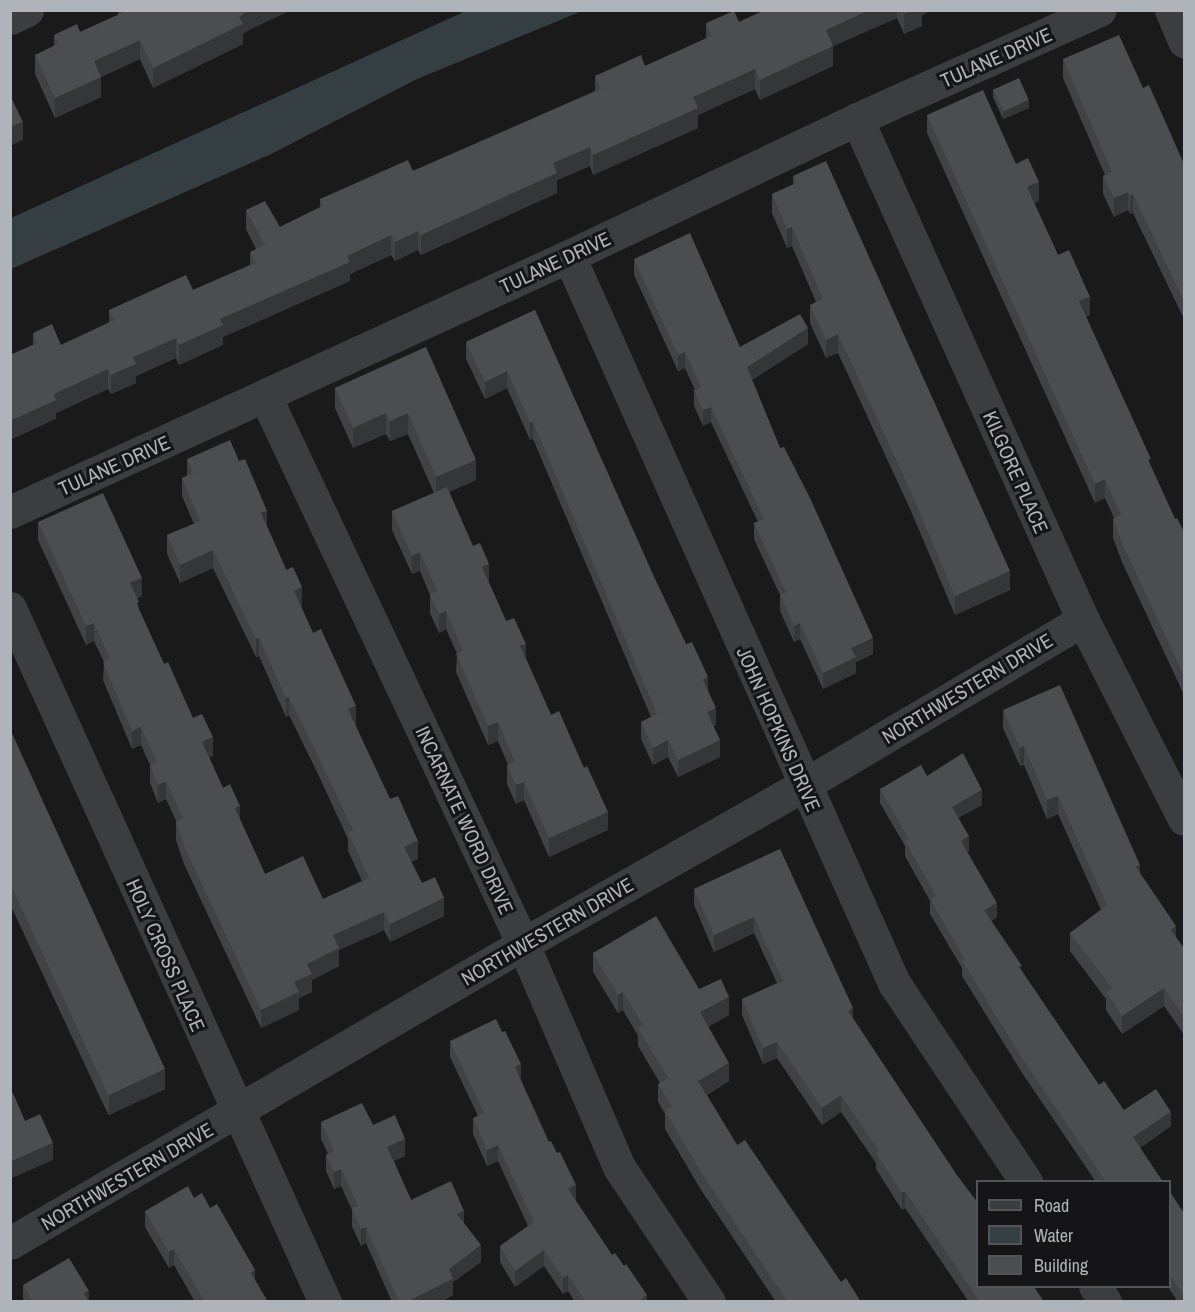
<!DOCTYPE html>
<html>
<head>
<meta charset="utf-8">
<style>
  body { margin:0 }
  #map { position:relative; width:1195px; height:1312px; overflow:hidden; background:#1a1a1b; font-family:"Archivo Narrow",sans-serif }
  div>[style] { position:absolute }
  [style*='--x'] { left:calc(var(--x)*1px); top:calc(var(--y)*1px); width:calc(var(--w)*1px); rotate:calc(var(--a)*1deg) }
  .water>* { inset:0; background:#353f43 }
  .minor>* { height:33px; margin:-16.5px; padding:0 16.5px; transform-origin:16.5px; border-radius:16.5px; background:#3b3d40 }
  .wall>* { inset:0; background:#414245 }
  .shaded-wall>* { inset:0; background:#353638; transform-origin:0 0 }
  .building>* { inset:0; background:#4c4d50; transform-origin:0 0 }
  span { translate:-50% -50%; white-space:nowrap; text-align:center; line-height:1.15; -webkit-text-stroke:6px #151517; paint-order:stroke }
  .street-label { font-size:20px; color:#aeb4b9 }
  .frame { position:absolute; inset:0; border:12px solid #aeb4b9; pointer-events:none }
  .legend { position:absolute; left:976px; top:1180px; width:195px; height:108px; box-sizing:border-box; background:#151517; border:2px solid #525558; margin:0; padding:8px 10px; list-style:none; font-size:18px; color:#aeb4b9 }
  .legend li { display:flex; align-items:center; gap:12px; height:30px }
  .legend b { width:30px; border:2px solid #525558 }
</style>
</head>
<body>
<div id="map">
  <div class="water">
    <i style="clip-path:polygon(468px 10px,582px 11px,417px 79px,271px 154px,11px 269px,11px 218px)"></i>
  </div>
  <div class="minor">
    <i style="--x:1171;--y:10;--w:34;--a:67"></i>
    <i style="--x:10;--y:18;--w:19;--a:-25"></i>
    <i style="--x:857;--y:119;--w:550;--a:65.72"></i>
    <i style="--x:1083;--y:620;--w:223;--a:63.1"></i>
    <i style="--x:569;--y:256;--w:796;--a:65.91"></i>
    <i style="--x:894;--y:983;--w:239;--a:56.4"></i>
    <i style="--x:265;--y:396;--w:606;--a:64.79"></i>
    <i style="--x:523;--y:944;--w:243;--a:66.7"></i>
    <i style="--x:619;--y:1167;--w:162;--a:56.3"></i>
    <i style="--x:10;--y:512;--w:615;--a:-24.61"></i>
    <i style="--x:569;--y:256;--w:319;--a:-25.4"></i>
    <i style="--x:857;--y:119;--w:266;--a:-24.2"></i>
    <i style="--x:10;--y:608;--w:762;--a:65.59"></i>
    <i style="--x:10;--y:1243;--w:594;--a:-30.24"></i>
    <i style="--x:523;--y:944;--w:323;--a:-29.5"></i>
    <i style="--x:804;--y:785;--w:324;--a:-30.6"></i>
    <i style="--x:1095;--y:1286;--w:19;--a:58"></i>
  </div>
  <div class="wall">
    <i style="clip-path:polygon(118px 10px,291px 10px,249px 30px,243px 34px,243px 44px,153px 88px,140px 59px,101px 77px,101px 97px,55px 118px,35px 74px,35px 55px,54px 46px,54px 35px,80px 32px,118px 15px)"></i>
    <i style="clip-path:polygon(765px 10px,932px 10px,922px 15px,922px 26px,904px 34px,897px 18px,833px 46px,833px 66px,760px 100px,755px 89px,698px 115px,698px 128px,593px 175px,590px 166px,557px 180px,557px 193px,421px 255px,418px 250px,395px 261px,391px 255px,350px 274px,350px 281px,223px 337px,223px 345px,179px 365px,176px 358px,136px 376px,136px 383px,111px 394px,108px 389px,56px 413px,56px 419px,33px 345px,33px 333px,61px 345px,109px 323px,109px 310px,193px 290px,250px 265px,250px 252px,256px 249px,246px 229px,246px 210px,280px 227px,320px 207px,320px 199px,413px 171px,595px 91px,595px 76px,645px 66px,706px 39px,706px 23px,739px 22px)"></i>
    <i style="clip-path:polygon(1063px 59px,1143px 88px,1185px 166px,1185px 321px,1133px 213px,1130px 214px,1128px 210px,1114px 217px,1103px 194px,1103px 176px,1105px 175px,1063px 78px)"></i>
    <i style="clip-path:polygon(993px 89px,1029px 108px,1003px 119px,993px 97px)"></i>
    <i style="clip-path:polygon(927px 115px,1016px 164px,1039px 201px,1034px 203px,1058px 255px,1090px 315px,1086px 317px,1151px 466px,1175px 519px,1185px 534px,1185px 697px,1122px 562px,1113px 538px,1113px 519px,1114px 518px,1105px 498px,1095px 503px,927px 133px)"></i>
    <i style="clip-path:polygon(793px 176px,1010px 590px,955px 615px,911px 511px,838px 353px,826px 358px,810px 323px,810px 305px,816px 302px,792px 246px,787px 248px,772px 213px,772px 194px,793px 185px)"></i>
    <i style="clip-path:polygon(634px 259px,740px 347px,808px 344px,752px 380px,780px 448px,873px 654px,856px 662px,856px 673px,823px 689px,800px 639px,794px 642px,780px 611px,780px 595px,754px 539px,754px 523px,758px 522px,711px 422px,703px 426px,694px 406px,694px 390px,695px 390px,685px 368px,678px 371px,634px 275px)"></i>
    <i style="clip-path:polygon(535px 310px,654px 577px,708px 690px,716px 725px,713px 726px,720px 757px,678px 777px,668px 757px,653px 765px,641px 739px,641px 722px,651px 717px,533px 439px,530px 440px,507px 388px,485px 399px,466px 359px,466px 342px)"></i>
    <i style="clip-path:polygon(1185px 335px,1185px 356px,1183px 354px,1183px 336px)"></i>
    <i style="clip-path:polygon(426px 347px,476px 480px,449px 492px,506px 621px,526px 658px,551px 715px,608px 830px,549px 857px,524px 800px,516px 804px,507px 784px,507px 765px,508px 765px,498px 741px,488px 745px,456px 672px,457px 654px,446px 629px,439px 633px,430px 613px,430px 595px,420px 571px,412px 574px,392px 530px,392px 511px,434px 493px,408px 434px,390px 441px,386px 434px,353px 448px,335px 408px,335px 388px)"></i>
    <i style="clip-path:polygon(187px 459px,267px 526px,302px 605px,301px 606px,313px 633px,356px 724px,355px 724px,418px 859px,411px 862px,422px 883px,444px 916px,390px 942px,384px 930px,339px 950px,339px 966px,312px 980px,312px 992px,299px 998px,299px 1010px,261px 1028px,184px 864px,176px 840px,176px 821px,166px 799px,158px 803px,150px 783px,150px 765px,141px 745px,132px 749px,103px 680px,104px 662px,94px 641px,86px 645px,38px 540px,38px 522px,142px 596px,137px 598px,139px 609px,164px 664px,213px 756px,209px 757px,223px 788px,240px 820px,265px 874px,323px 899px,362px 881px,348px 851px,348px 839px,317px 772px,289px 715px,286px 717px,259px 656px,256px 657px,213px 568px,180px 583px,167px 554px,167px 535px,194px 524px,182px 496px,182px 478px,187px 476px)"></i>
    <i style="clip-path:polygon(1003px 710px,1140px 874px,1176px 937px,1185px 950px,1185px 1036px,1164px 1006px,1122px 1034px,1106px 1010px,1106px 999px,1070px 951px,1070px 933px,1101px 910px,1058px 814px,1047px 819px,1024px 765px,1020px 766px,1003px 728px)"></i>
    <i style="clip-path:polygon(10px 729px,165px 1089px,109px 1115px,105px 1108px,10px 904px)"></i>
    <i style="clip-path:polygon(880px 789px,982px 805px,958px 818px,969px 851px,967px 852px,997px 917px,991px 921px,1022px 971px,1099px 1085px,1124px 1110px,1171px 1126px,1140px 1148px,1163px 1182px,1096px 1182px,1024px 1076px,962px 976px,962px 968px,930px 914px,930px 901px,905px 856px,905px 846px,880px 803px)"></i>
    <i style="clip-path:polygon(780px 849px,853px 1018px,956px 1174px,1044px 1302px,969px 1302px,905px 1208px,902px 1210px,876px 1169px,876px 1163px,841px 1112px,822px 1125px,777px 1058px,763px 1064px,742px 1015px,742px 999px,777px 983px,754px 933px,714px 952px,694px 905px,694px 889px)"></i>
    <i style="clip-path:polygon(593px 953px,699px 989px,729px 1015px,708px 1027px,729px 1081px,707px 1095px,737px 1145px,841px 1282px,861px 1302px,776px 1302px,701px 1190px,665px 1129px,665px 1114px,658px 1102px,658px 1084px,660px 1083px,638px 1046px,638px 1036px,623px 1010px,618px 1013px,593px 972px)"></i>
    <i style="clip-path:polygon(502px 1032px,521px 1080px,576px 1201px,612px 1255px,647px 1302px,575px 1302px,568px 1291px,563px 1294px,544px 1266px,515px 1287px,500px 1262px,500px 1246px,528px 1226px,498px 1161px,487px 1166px,473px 1134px,473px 1118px,478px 1116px,450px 1057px,450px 1041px)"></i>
    <i style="clip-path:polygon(321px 1122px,373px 1125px,405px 1156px,394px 1161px,411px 1200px,464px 1223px,481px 1262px,453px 1282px,453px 1295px,441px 1302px,392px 1302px,366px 1243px,361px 1246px,352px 1226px,352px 1210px,341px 1186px,334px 1189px,326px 1171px,326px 1155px,328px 1154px,321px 1139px)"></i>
    <i style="clip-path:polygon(1170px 1192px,1185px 1215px,1185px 1302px,1178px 1302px,1168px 1287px,1170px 1287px)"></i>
    <i style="clip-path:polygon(194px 1198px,210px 1208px,268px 1302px,195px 1302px,174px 1265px,169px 1268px,145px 1227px,145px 1211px)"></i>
    <i style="clip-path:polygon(23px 1285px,89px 1301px,89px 1302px,25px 1302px,23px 1299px)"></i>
  </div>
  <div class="shaded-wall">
    <i style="clip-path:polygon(291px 10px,249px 30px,243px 34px,243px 44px,153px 88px,153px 68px,249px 11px)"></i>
    <i style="clip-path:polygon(869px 10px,897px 10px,897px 18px,833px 46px,833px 66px,760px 100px,760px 80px,826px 30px)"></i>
    <i style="clip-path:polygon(912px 10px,932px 10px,922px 15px,922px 26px,904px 34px,904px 14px)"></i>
    <i style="clip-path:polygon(140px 40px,140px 59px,94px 80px,94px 61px)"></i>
    <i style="clip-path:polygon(755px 69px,755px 89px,698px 115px,698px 128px,593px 175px,593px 155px,693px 97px)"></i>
    <i style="clip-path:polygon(101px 77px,101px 97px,55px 118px,55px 98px)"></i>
    <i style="clip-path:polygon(1029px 100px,1029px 108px,1003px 119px,1003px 112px)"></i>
    <i style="clip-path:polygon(23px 122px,23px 140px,10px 146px,10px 127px)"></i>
    <i style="clip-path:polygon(590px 147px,590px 166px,557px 180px,557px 193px,421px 255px,421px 235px,553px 163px)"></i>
    <i style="clip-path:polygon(1039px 182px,1039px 201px,1027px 206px,1027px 187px)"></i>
    <i style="clip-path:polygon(1128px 192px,1128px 210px,1114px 217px,1114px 198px)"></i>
    <i style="clip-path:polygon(1133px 194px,1133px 213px,1130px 214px,1130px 196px)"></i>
    <i style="clip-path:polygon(792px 227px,792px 246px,787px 248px,787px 229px)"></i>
    <i style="clip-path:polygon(418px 231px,418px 250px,395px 261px,395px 242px)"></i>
    <i style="clip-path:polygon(391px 235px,391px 255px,350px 274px,350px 281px,223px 337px,223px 345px,179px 365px,179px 345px,220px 319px,347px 256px)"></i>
    <i style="clip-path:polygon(1090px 297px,1090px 315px,1079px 320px,1079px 301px)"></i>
    <i style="clip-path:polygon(808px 328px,808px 344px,747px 383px,747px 367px)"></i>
    <i style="clip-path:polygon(838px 334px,838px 353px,826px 358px,826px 340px)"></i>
    <i style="clip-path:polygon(176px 338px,176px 358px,136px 376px,136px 383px,111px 394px,111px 375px,133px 357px)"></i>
    <i style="clip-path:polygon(685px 352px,685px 368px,678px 371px,678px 355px)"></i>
    <i style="clip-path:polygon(108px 369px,108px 389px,56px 413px,56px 419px,10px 440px,10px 421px,54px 394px)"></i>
    <i style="clip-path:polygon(507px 371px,507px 388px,485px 399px,485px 382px)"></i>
    <i style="clip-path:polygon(711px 407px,711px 422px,703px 426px,703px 410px)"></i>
    <i style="clip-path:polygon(386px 413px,386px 434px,353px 448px,353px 428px)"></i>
    <i style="clip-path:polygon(408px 413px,408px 434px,390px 441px,390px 421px)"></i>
    <i style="left:533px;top:422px;width:17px;height:3px;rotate:90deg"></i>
    <i style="clip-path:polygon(476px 460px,476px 480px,436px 498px,436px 477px)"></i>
    <i style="clip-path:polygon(1105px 479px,1105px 498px,1095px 503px,1095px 484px)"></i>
    <i style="clip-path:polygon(267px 511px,267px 529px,261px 513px)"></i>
    <i style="clip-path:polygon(213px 550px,213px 568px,180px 583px,180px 565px)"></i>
    <i style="clip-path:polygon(420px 552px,420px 571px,412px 574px,412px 556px)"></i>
    <i style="clip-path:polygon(489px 564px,489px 582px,482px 585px,482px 567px)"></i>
    <i style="clip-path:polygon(1010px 571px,1010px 590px,955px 615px,955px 596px)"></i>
    <i style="clip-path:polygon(142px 578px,142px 596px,130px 601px,130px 583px)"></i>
    <i style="clip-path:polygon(302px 587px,302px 605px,294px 609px,294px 591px)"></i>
    <i style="clip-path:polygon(446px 611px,446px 629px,439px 633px,439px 614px)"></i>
    <i style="clip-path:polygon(94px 623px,94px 641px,86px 645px,86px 626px)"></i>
    <i style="clip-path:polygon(800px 623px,800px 639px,794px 642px,794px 626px)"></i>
    <i style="left:259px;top:638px;width:18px;height:3px;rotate:90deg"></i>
    <i style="clip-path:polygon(873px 638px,873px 654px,856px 662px,856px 673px,823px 689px,823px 673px,851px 648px)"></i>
    <i style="clip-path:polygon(526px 644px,526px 662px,520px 646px)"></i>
    <i style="clip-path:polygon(708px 677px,708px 694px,703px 680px)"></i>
    <i style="clip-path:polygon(289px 697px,289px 715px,286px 717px,286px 698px)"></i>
    <i style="clip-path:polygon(356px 706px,356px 724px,348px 728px,348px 709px)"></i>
    <i style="clip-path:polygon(716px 708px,716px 725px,707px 729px,707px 712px)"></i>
    <i style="clip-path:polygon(498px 722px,498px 741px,488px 745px,488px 726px)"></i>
    <i style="clip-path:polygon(141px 727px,141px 745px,132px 749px,132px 731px)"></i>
    <i style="clip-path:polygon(213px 737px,213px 756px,202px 760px,202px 742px)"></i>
    <i style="clip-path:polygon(668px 740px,668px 757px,653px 765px,653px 748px)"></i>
    <i style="clip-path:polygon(720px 740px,720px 757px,678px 777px,678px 760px)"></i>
    <i style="clip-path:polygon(1024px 746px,1024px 765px,1020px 766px,1020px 748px)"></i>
    <i style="clip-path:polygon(166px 781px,166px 799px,158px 803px,158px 785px)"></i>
    <i style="clip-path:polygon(524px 782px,524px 800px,516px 804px,516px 785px)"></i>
    <i style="clip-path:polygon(982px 790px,982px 805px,952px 821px,952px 807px)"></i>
    <i style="clip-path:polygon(1058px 796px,1058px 814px,1047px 819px,1047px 800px)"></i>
    <i style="clip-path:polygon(240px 806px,240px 824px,235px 808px)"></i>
    <i style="clip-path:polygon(608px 812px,608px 830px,549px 857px,549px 838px)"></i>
    <i style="clip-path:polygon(969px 836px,969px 851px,961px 855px,961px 841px)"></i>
    <i style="clip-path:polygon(418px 841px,418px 859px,404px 865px,404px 847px)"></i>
    <i style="clip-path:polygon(1140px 865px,1140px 883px,1136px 867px)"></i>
    <i style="clip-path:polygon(444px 898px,444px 916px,390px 942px,390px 924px)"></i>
    <i style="clip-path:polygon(997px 903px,997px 917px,984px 925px,984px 910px)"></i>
    <i style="clip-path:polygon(384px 912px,384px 930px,339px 950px,339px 966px,312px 980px,312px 992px,299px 998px,299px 1010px,261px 1028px,261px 1010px,294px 982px,307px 964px,333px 935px)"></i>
    <i style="clip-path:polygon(754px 917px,754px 933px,714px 952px,714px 935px)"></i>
    <i style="clip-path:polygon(1176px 926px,1176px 944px,1171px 930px)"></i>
    <i style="clip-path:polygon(1164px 988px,1164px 1006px,1122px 1034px,1122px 1016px)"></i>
    <i style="clip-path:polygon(623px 992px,623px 1010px,618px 1013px,618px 995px)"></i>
    <i style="clip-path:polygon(729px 997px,729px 1015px,700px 1031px,700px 1012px)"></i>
    <i style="clip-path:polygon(853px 1008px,853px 1025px,848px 1011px)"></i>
    <i style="clip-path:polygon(777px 1042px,777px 1058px,763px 1064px,763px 1048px)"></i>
    <i style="clip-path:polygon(729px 1063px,729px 1081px,698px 1099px,698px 1081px)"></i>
    <i style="clip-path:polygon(521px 1064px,521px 1080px,515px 1067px)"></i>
    <i style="clip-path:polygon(165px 1069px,165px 1089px,109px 1115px,109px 1095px)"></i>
    <i style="clip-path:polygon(841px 1095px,841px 1112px,822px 1125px,822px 1108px)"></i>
    <i style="clip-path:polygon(1171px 1112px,1171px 1126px,1133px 1152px,1133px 1137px)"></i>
    <i style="clip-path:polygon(405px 1139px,405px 1156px,387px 1164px,387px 1147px)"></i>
    <i style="clip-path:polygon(53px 1143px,53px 1160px,10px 1179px,10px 1162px)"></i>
    <i style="clip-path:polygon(498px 1145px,498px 1161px,487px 1166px,487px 1150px)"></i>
    <i style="clip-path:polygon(341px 1169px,341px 1186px,334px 1189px,334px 1172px)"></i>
    <i style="clip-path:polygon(576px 1185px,576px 1201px,568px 1205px,568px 1189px)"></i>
    <i style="clip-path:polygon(905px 1191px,905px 1208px,902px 1210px,902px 1193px)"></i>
    <i style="clip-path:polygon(464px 1211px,464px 1228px,457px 1214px)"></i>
    <i style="clip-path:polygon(366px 1227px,366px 1243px,361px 1246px,361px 1229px)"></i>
    <i style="clip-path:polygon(481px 1245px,481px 1262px,453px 1282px,453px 1295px,441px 1302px,406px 1302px)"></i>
    <i style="clip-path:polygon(174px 1249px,174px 1265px,169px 1268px,169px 1252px)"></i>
    <i style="clip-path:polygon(544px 1250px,544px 1266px,515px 1287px,515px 1271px)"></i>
    <i style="clip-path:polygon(255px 1270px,255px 1287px,251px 1273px)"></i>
    <i style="clip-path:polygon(568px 1275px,568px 1291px,563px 1294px,563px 1278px)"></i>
    <i style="clip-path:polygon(89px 1291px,89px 1302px,84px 1293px)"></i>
    <i style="clip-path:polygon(647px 1295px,647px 1302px,641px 1302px,641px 1299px)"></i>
  </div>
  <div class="building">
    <i style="clip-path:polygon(121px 10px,249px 10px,239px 17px,243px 24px,153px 68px,140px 40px,94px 61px,101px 77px,55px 98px,35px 55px,58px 44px,54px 35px,77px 24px,80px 32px,122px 13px)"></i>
    <i style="clip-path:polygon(765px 10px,869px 10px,826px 30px,833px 46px,760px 80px,755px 69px,693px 97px,698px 108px,593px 155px,590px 147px,553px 163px,557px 173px,421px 235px,418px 231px,395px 242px,391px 235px,347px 256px,350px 262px,220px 319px,223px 325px,179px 345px,176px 338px,133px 357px,136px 364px,111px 375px,108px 369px,54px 394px,56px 400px,10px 421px,10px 355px,37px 343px,33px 333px,52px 324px,61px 345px,114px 320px,109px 310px,186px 275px,193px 290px,255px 263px,250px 252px,265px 245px,246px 210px,265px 201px,280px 227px,323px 206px,320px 199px,408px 160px,413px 171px,601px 89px,595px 76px,641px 55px,645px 66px,711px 36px,706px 23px,734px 11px,739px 22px)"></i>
    <i style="clip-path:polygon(903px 10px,912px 10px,904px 14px)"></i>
    <i style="clip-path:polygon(1119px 35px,1143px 88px,1149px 85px,1185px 166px,1185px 303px,1133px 194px,1130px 196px,1128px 192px,1114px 198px,1103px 176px,1112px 172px,1063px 59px)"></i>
    <i style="left:1019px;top:78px;width:24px;height:28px;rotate:66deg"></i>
    <i style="clip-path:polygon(983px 90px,1016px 164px,1028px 158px,1039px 182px,1027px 187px,1058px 255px,1069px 250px,1090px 297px,1079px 301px,1151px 459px,1148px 460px,1175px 519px,1177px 518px,1185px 534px,1185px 678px,1122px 543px,1113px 519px,1121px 515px,1105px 479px,1095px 484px,927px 115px)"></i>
    <i style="clip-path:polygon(10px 95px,23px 122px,10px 127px)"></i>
    <i style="clip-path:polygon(826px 161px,1010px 571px,955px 596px,911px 492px,838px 334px,826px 340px,810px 305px,823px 299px,792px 227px,787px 229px,772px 194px,796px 183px,793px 176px)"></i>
    <i style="clip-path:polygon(690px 233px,740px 347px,800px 314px,808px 328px,747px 367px,780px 448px,784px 447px,810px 498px,873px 638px,851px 648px,856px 657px,823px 673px,800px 623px,794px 626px,780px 595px,786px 592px,754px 523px,764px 519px,711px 407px,703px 410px,694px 390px,701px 387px,685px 352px,678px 355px,634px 259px)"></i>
    <i style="clip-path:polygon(535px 310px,654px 577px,686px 644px,692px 642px,708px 677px,703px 680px,716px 708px,707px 712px,720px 740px,678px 760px,668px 740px,653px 748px,641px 722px,657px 714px,533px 422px,530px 423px,507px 371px,485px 382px,466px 342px)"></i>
    <i style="clip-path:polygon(426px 347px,476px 460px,436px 477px,408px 413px,390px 421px,386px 413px,353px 428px,335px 388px)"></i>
    <i style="clip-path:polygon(230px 440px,239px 461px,245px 459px,267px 511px,261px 513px,286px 570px,293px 567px,302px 587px,294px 591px,313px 633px,321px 629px,356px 706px,348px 709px,364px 744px,390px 799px,398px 796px,418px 841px,404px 847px,422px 883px,435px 877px,444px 898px,390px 924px,384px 912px,333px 935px,339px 948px,307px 964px,312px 974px,294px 982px,299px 992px,261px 1010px,184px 846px,176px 822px,183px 818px,166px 781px,158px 785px,150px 765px,157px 762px,141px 727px,132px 731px,103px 662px,110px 659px,94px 623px,86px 626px,38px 522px,103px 493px,142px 578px,130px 583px,139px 602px,136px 603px,164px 664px,168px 662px,193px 718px,202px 714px,213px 737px,202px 742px,223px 788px,230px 784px,240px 806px,235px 808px,265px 874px,303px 856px,323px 899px,369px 878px,348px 832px,353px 830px,317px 754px,289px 697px,286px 698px,259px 638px,256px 639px,213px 550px,180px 565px,167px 535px,200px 521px,182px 478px,193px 473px,187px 459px)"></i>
    <i style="clip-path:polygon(447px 487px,473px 546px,480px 543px,489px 564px,482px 567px,506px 621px,514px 618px,526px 644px,520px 646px,551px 715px,559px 711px,584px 768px,587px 766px,608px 812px,549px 838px,524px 782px,516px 785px,507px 765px,515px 762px,498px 722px,488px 726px,456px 654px,463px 651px,446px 611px,439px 614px,430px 595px,437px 591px,420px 552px,412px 556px,392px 511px)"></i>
    <i style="clip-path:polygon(1060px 685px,1140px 865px,1136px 867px,1176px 926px,1171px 930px,1185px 950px,1185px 1018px,1164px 988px,1122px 1016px,1106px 992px,1112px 988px,1070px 933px,1107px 905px,1058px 796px,1047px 800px,1024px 746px,1020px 748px,1003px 710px)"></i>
    <i style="clip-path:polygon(10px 729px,165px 1069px,109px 1095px,105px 1088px,10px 883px)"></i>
    <i style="clip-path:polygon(963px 753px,982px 790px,952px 807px,969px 836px,961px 841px,997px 903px,984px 910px,1022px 966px,1019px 967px,1099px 1085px,1104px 1081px,1124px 1110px,1156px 1089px,1171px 1112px,1133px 1137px,1163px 1182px,1106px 1182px,1024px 1061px,962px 961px,965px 959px,930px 899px,936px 896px,905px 841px,909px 839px,880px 789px,921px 765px,927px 776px)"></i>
    <i style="clip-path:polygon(780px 849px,853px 1008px,848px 1011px,956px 1174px,978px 1203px,978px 1287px,1034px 1287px,1044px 1302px,980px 1302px,905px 1191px,902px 1193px,876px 1153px,879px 1151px,841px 1095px,822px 1108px,777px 1042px,763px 1048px,742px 999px,783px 981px,754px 917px,714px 935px,694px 889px)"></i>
    <i style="clip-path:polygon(656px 916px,699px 989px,721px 979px,729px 997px,700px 1012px,729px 1063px,698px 1081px,737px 1145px,745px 1140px,841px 1282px,846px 1278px,861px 1302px,788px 1302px,701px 1172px,665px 1111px,672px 1106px,658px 1084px,668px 1078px,638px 1028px,643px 1025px,623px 992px,618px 995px,593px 953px)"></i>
    <i style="clip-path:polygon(496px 1019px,502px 1032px,505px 1031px,521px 1064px,515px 1067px,548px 1142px,551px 1141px,557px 1153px,560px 1152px,576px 1185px,568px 1189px,612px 1255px,615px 1253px,624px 1266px,626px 1264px,647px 1295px,641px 1299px,643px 1302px,586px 1302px,568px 1275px,563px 1278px,544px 1250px,515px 1271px,500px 1246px,534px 1222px,498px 1145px,487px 1150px,473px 1118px,484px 1113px,450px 1041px)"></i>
    <i style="clip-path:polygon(13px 1093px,25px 1121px,40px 1114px,53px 1143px,10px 1162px,10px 1094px)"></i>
    <i style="clip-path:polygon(362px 1103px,373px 1125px,395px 1115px,405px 1139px,387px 1147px,411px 1200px,451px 1181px,464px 1211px,457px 1214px,481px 1245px,449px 1269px,453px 1279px,406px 1302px,399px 1302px,366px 1227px,361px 1229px,352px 1209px,358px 1206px,341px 1169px,334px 1172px,326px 1155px,334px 1151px,321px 1122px)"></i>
    <i style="clip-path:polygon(188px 1186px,194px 1198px,202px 1193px,210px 1208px,217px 1204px,255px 1270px,251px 1273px,268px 1302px,205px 1302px,174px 1249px,169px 1252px,145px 1211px)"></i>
    <i style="clip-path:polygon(1170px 1192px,1185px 1215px,1185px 1297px,1170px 1275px)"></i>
    <i style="clip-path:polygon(69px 1258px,89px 1291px,84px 1293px,89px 1302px,33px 1302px,23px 1285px)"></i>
  </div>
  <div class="street-label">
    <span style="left:996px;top:57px;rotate:-24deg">TULANE DRIVE</span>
    <span style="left:555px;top:262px;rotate:-25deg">TULANE DRIVE</span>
    <span style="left:114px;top:465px;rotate:-24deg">TULANE DRIVE</span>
    <span style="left:1016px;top:472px;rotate:66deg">KILGORE PLACE</span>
    <span style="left:967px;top:688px;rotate:-31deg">NORTHWESTERN DRIVE</span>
    <span style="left:779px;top:729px;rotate:66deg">JOHN HOPKINS DRIVE</span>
    <span style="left:465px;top:820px;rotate:65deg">INCARNATE WORD DRIVE</span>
    <span style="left:547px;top:931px;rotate:-30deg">NORTHWESTERN DRIVE</span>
    <span style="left:166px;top:955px;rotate:66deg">HOLY CROSS PLACE</span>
    <span style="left:127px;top:1176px;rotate:-30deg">NORTHWESTERN DRIVE</span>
  </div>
  <div class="frame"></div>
  <ul class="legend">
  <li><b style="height:8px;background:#3b3d40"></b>Road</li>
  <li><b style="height:16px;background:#353f43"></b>Water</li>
  <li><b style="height:16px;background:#4c4d50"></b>Building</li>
  </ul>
</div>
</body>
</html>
